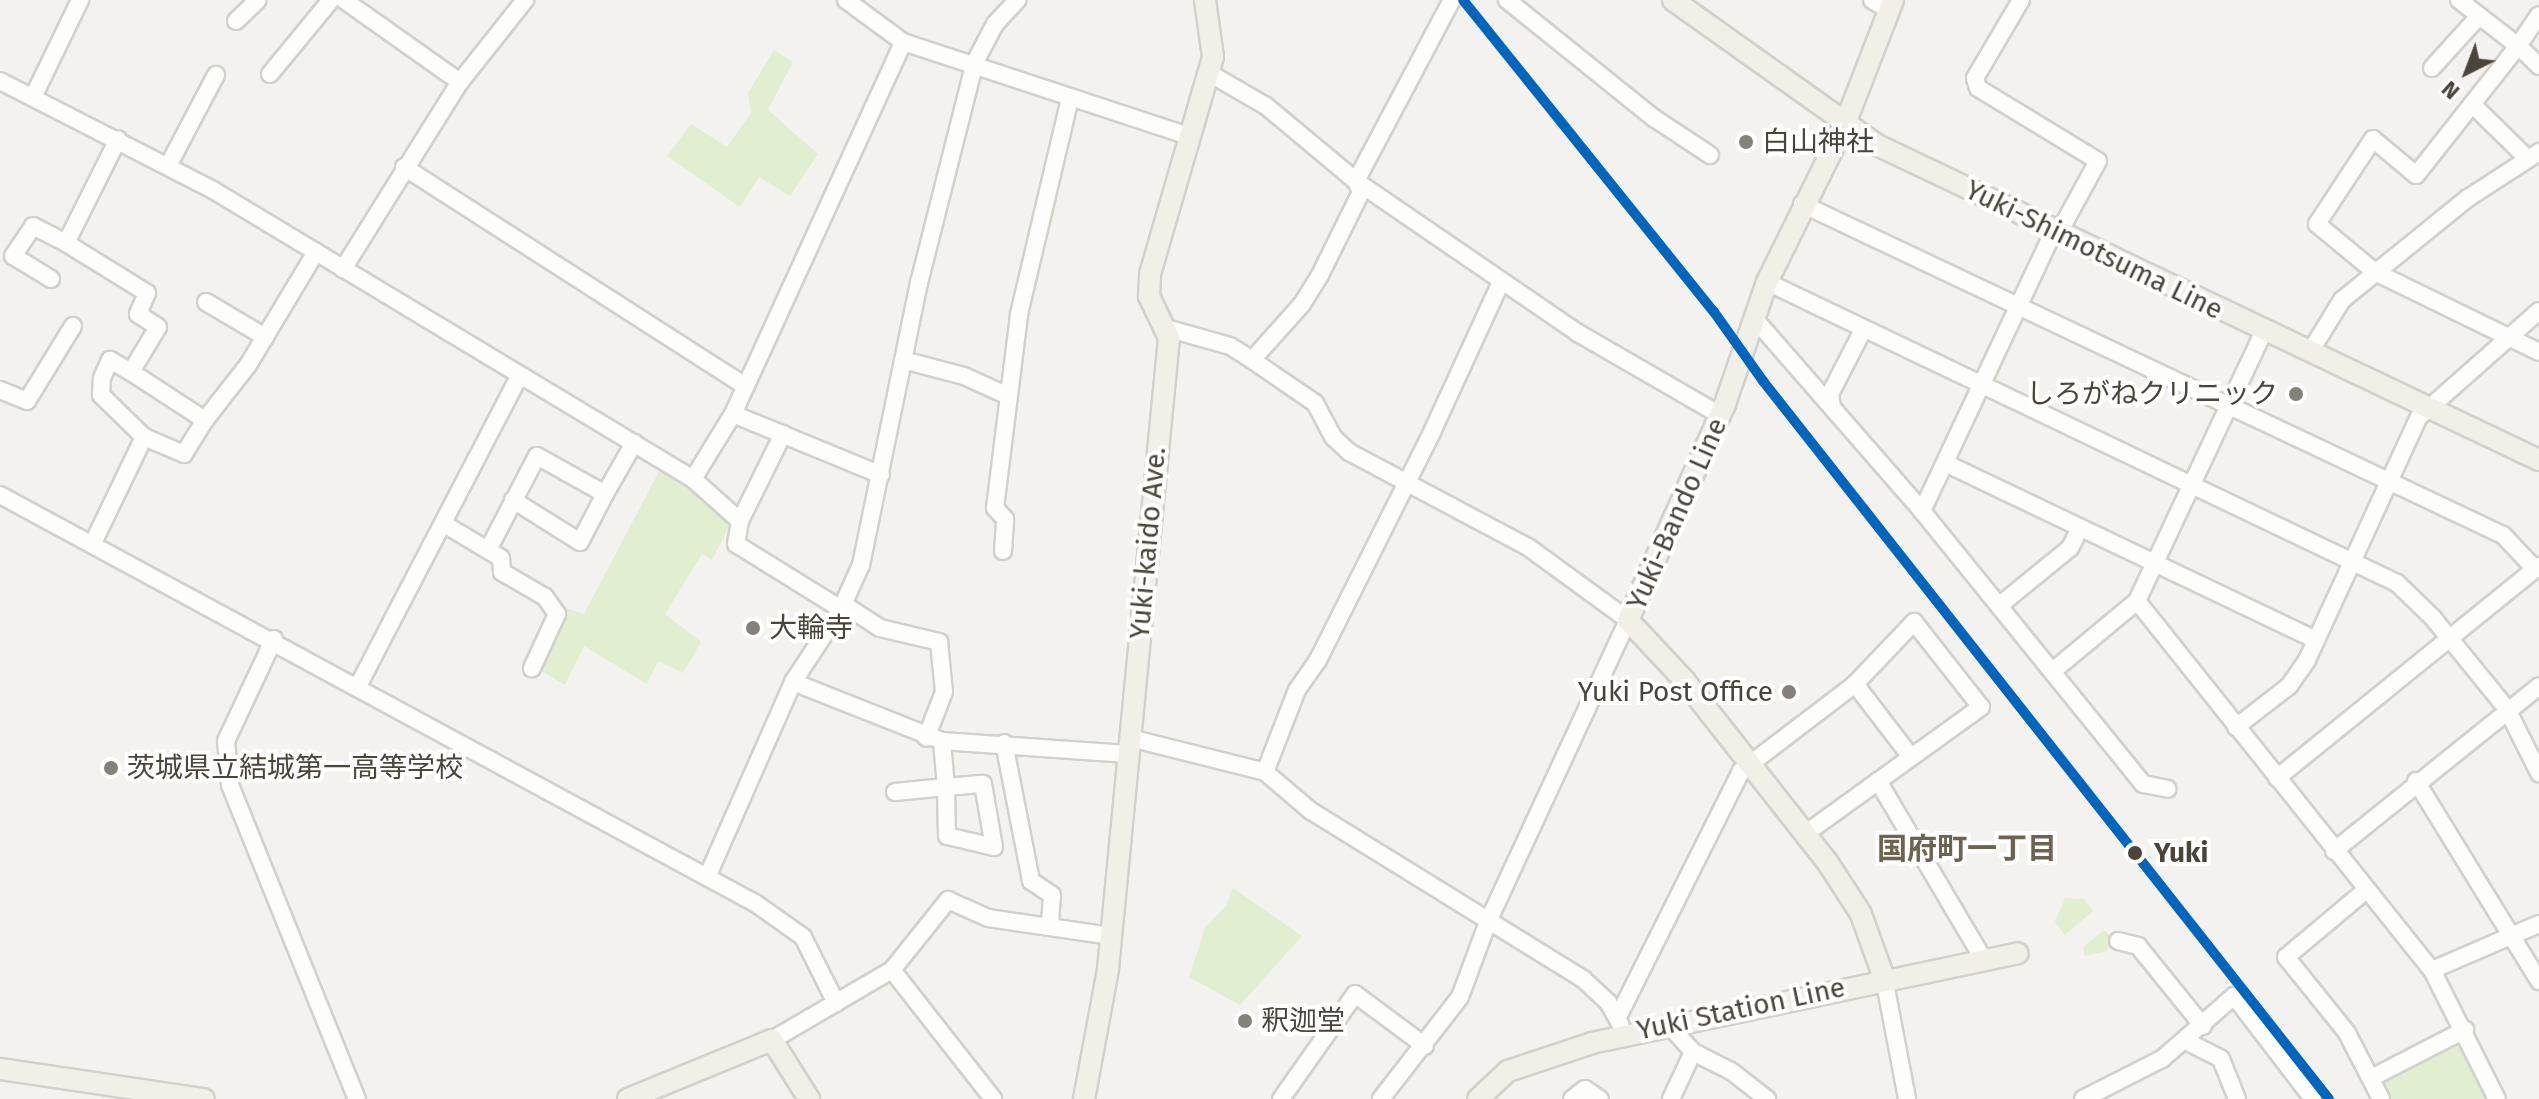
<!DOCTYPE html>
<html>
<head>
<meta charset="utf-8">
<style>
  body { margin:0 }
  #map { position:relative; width:2539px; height:1099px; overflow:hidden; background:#f4f2ee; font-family:"Fira Sans","Noto Sans JP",sans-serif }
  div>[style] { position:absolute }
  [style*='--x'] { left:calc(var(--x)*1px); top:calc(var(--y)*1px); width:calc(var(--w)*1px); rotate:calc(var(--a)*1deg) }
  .green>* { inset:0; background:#e1eecf }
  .roads { filter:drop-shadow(2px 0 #d2d0cb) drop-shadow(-2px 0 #d2d0cb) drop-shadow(0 2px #d2d0cb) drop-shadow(0 -2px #d2d0cb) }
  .minor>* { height:16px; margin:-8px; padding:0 8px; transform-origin:8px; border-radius:8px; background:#fdfdfc }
  .major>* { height:20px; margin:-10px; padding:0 10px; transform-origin:10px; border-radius:10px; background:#f2efe6 }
  .rail-1>* { height:10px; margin:-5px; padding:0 5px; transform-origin:5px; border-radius:5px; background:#0065bd }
  .dots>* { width:22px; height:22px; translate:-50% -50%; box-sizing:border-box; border:4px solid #fff; border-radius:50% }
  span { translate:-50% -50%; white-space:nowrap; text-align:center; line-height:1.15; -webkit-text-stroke:8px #fff; paint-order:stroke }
  .poi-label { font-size:28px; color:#4b4439 }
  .left { translate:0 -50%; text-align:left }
  .right { translate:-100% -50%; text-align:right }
  .street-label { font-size:28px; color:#4b4439 }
  .stop-label { font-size:28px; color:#4b4439; font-weight:700 }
  .neighbourhood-label { font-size:30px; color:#6e6250; font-weight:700 }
  .north { position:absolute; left:2427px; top:32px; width:80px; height:80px; -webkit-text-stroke:6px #fff; paint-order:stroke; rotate:222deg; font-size:22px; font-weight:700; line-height:32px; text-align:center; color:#4b4439 }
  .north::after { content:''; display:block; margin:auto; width:28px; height:36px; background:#4b4439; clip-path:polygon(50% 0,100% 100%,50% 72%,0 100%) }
</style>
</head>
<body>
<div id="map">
  <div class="green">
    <i style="clip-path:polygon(774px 50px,793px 62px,768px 110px,818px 154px,790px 196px,759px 177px,740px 207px,667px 156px,691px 124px,727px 147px,751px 113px,748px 93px)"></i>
    <i style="clip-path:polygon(663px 464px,731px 523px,712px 560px,702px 554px,665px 614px,701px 642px,683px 673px,658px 661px,647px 684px,584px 646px,565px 685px,538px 669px,566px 608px,584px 614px)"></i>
    <i style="clip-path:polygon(1233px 888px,1302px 936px,1240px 1005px,1189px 977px,1205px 928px,1226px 906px)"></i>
    <i style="clip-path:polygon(2065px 898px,2084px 899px,2093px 911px,2065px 935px,2055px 922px)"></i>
    <i style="clip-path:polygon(2104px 930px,2110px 935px,2107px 951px,2085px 956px,2083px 947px)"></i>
    <i style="clip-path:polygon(2467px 1034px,2497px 1099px,2381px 1099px,2371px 1078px)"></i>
  </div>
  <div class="roads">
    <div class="minor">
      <i style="--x:344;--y:0;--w:142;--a:35.3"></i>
      <i style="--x:846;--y:0;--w:71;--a:36.4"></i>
      <i style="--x:903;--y:42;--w:298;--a:18.2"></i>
      <i style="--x:1507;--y:0;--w:189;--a:38.8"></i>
      <i style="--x:1654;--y:118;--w:67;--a:33.5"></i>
      <i style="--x:1872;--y:0;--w:20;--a:30"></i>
      <i style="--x:2021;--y:0;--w:91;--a:120.5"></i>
      <i style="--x:1975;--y:78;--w:10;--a:73"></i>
      <i style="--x:1978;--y:88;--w:140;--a:31.3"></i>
      <i style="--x:2098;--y:161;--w:83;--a:118.7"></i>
      <i style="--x:2459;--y:0;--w:75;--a:37.9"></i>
      <i style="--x:2518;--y:46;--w:37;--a:-56"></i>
      <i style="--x:236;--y:21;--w:30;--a:-44"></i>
      <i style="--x:2539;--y:66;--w:29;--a:-136"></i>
      <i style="--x:2518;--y:46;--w:164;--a:128.3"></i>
      <i style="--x:2416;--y:175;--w:56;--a:-140.1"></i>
      <i style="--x:2373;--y:139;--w:102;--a:123.4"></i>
      <i style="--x:2317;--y:224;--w:75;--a:39.6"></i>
      <i style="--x:2375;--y:272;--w:182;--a:26"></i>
      <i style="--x:2432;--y:68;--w:70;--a:-47.9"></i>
      <i style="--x:1209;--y:73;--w:66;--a:30.1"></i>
      <i style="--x:1266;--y:106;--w:117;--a:39.8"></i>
      <i style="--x:1356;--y:181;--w:269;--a:34.4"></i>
      <i style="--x:1578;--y:333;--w:164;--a:30"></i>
      <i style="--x:270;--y:74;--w:96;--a:-50.5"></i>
      <i style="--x:0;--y:81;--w:239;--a:27.1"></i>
      <i style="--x:213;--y:190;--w:560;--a:31.05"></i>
      <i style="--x:693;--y:479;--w:63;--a:41.8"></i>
      <i style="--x:740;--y:521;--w:23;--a:100"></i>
      <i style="--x:736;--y:544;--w:123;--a:31.8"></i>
      <i style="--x:33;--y:97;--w:108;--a:-64.1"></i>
      <i style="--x:2472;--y:104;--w:78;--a:44.5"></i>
      <i style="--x:168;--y:166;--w:103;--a:-62.2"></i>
      <i style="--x:404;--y:167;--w:405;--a:32.7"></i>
      <i style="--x:1802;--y:204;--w:775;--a:25.28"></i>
      <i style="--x:2503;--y:535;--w:47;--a:46.7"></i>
      <i style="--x:343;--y:269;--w:221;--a:-58"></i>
      <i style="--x:460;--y:82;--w:105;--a:-51.6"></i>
      <i style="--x:51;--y:279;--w:44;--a:-148.8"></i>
      <i style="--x:13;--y:256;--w:36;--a:-56"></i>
      <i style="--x:33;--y:226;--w:37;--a:27"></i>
      <i style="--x:1767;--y:282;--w:698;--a:25.54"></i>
      <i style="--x:2397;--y:583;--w:50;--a:44.2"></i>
      <i style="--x:2433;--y:618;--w:117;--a:50.9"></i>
      <i style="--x:2507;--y:709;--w:72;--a:63.4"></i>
      <i style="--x:206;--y:302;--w:69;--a:30.7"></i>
      <i style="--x:1753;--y:317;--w:257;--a:48.9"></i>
      <i style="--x:1922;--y:511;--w:351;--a:51"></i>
      <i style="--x:2143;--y:784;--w:25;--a:11"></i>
      <i style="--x:1166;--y:328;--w:66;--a:15.7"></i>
      <i style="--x:1230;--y:346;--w:26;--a:32"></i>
      <i style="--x:1252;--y:360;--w:76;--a:34.3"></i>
      <i style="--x:1315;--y:403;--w:38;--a:62"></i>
      <i style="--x:1333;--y:437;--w:22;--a:43"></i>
      <i style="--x:1349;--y:452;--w:203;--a:28"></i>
      <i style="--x:1528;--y:547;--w:124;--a:36.1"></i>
      <i style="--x:1628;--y:620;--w:330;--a:114.9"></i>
      <i style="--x:1489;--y:919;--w:83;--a:110.4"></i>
      <i style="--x:1460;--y:997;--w:129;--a:127.8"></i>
      <i style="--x:2264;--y:331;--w:298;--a:115.2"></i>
      <i style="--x:2137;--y:601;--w:472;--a:51.4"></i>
      <i style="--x:2432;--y:970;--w:144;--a:63.3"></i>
      <i style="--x:2310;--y:352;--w:61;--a:-58.4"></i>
      <i style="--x:2342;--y:300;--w:162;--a:-39"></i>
      <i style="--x:2468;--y:198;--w:85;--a:-32.9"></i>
      <i style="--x:903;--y:360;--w:63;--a:14.7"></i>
      <i style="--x:964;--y:376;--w:48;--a:24.4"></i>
      <i style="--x:1252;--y:360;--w:75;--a:-48.2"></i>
      <i style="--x:1302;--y:304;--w:34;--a:-58"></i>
      <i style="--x:1320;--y:275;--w:93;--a:-63.7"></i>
      <i style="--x:1361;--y:192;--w:12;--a:-114"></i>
      <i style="--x:1356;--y:181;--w:205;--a:-62.1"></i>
      <i style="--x:131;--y:372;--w:88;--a:33"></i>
      <i style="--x:205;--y:420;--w:40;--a:122"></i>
      <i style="--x:184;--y:454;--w:43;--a:-157"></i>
      <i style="--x:0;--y:390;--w:29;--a:22"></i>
      <i style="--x:27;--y:401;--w:88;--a:-58.5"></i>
      <i style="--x:1832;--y:407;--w:13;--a:-99"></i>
      <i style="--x:1830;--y:394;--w:72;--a:-62.7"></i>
      <i style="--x:733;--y:414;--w:160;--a:22.4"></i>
      <i style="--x:205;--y:420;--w:70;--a:-52"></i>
      <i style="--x:248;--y:365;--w:132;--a:-59"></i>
      <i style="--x:1945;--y:463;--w:411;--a:25.5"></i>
      <i style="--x:693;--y:479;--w:76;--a:-58.4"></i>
      <i style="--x:733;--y:414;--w:409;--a:-65.4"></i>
      <i style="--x:0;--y:495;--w:858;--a:28.39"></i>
      <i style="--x:755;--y:903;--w:59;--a:35.3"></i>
      <i style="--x:803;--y:937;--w:74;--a:63.4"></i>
      <i style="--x:513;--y:500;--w:79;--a:32.1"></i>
      <i style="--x:580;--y:542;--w:54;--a:-62.5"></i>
      <i style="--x:1922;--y:511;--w:308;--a:-64.8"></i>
      <i style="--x:740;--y:521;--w:97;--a:-63.7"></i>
      <i style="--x:444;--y:524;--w:66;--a:30.8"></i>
      <i style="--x:501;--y:558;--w:14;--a:86"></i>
      <i style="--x:502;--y:572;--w:50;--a:30.2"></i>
      <i style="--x:545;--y:597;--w:21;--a:55"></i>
      <i style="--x:557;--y:614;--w:60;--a:114.8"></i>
      <i style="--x:93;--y:543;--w:118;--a:-64.3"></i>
      <i style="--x:144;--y:437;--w:60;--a:-135.7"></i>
      <i style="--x:101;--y:395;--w:17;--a:-87"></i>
      <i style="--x:102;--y:378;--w:20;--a:-66"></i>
      <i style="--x:110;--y:360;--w:24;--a:30"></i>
      <i style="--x:131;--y:372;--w:52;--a:-59"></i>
      <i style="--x:158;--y:327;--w:24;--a:-147"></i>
      <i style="--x:138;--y:314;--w:23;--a:-67"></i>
      <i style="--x:147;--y:293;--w:95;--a:-148.3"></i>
      <i style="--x:66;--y:243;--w:116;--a:-63.4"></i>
      <i style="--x:488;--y:550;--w:106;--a:-62.5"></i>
      <i style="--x:537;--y:456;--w:78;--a:29.2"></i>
      <i style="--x:605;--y:494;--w:59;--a:-60.4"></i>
      <i style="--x:1003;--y:551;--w:32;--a:-86"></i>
      <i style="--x:1005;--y:519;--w:15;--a:-132"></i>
      <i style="--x:995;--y:508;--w:195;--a:-82.9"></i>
      <i style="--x:1019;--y:314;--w:222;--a:-76.7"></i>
      <i style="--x:843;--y:604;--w:44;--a:33"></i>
      <i style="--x:880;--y:628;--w:61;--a:13.3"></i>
      <i style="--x:939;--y:642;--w:50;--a:84.3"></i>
      <i style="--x:944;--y:692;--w:49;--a:111.4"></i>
      <i style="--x:2000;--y:605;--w:90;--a:-39.2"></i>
      <i style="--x:2070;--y:548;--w:22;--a:-63"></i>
      <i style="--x:274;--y:639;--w:113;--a:115.2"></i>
      <i style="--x:226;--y:741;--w:44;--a:84.8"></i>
      <i style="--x:230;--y:785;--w:339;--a:68"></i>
      <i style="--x:2054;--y:670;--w:108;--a:-39.7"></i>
      <i style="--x:793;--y:682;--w:160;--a:21.6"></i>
      <i style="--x:942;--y:741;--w:186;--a:4"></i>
      <i style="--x:1855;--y:684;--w:92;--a:52.5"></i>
      <i style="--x:358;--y:686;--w:347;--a:-62.5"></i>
      <i style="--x:2236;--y:727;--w:67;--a:-37.7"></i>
      <i style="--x:2289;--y:686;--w:32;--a:-55"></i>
      <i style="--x:2307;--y:660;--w:268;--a:-65.3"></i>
      <i style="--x:2419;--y:417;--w:160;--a:-41.5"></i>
      <i style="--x:1130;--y:738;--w:139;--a:14.1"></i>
      <i style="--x:1265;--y:772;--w:60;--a:40.3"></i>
      <i style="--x:1311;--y:811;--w:320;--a:31.7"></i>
      <i style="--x:1583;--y:979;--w:34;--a:43"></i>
      <i style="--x:1608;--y:1002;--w:26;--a:61"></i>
      <i style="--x:1004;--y:743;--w:141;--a:78.9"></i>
      <i style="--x:1031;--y:881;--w:25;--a:34"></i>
      <i style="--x:1052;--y:895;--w:32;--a:94"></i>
      <i style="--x:1265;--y:772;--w:88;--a:-68.7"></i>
      <i style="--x:1297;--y:690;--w:37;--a:-55"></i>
      <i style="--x:1318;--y:660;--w:255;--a:-63.4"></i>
      <i style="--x:1432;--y:432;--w:165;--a:-65.3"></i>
      <i style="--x:2277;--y:778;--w:337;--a:-39"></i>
      <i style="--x:1878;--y:781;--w:208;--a:59.4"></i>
      <i style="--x:2416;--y:781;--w:235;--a:58.4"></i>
      <i style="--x:983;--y:784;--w:64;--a:80.1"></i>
      <i style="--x:994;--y:847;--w:48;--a:-166.8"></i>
      <i style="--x:947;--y:836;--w:49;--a:-91.2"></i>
      <i style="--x:946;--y:787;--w:37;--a:-5"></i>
      <i style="--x:895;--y:792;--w:51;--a:-5.6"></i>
      <i style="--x:946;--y:787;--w:46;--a:-95"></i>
      <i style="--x:2334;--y:851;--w:263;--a:-38.8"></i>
      <i style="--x:708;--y:875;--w:211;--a:-66.2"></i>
      <i style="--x:793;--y:682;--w:87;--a:-56.7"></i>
      <i style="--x:841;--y:609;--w:48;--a:-65.6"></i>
      <i style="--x:861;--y:565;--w:288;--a:-78.4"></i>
      <i style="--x:919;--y:283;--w:228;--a:-75.8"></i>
      <i style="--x:975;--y:62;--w:43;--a:-62.2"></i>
      <i style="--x:995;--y:24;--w:33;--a:-47"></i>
      <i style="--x:2365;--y:891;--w:103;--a:140.1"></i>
      <i style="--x:2286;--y:957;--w:97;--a:51.2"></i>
      <i style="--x:2347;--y:1033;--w:74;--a:62.7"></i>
      <i style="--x:2118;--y:941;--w:21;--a:14"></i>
      <i style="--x:2138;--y:946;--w:103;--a:50.9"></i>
      <i style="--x:892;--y:970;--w:90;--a:-51.3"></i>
      <i style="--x:948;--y:900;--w:44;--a:24.2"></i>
      <i style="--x:988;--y:918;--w:125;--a:8.3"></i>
      <i style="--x:2432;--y:970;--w:116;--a:-23.3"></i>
      <i style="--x:1884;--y:978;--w:123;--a:79.2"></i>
      <i style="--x:1619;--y:1015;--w:273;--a:-63.4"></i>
      <i style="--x:1741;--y:771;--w:143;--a:-37.3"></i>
      <i style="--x:1855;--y:684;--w:86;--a:-46.4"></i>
      <i style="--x:1914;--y:622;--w:108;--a:51.8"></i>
      <i style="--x:1981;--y:707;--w:217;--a:144.2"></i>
      <i style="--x:1668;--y:1024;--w:38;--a:48"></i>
      <i style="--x:1693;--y:1052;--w:42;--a:26.6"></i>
      <i style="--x:1731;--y:1071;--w:46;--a:37.9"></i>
      <i style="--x:772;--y:1040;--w:139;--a:-30.3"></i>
      <i style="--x:892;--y:970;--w:164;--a:51.9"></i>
      <i style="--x:2186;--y:1041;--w:39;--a:27"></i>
      <i style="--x:2221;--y:1059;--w:43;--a:68.2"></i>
      <i style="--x:2371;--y:1078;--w:106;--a:-27.1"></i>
      <i style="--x:1281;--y:1099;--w:128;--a:-54.8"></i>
      <i style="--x:1355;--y:994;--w:87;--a:36.6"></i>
      <i style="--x:1572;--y:1099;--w:16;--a:-38"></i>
      <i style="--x:1585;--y:1089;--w:18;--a:34"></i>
      <i style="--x:1671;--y:1099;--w:52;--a:-64.9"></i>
      <i style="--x:2083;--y:1099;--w:89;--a:-26.9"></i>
      <i style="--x:2162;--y:1059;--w:96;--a:-41.2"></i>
      <i style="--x:2234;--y:996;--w:130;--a:52.5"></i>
    </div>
    <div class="major">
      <i style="--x:1673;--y:0;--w:250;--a:35.4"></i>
      <i style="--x:1877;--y:145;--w:733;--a:25.45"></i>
      <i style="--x:1884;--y:978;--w:68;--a:-109.8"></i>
      <i style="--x:1861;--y:914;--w:61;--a:-122.9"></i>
      <i style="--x:1828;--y:863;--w:231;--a:-128.2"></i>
      <i style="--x:1685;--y:681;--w:83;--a:-133.1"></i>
      <i style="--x:1628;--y:620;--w:237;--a:-65.8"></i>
      <i style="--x:1725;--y:404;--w:129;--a:-71"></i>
      <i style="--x:1767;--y:282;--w:176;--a:-63.7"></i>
      <i style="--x:1845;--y:124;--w:133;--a:-68.8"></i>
      <i style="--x:0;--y:1069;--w:206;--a:8.4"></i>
      <i style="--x:628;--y:1099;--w:156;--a:-22.3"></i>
      <i style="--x:772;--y:1040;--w:70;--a:57.9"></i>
      <i style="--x:1084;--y:1099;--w:132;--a:-79.5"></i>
      <i style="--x:1108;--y:969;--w:634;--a:-84.48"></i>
      <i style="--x:1169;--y:338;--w:47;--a:-115.5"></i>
      <i style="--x:1149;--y:296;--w:22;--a:-87"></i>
      <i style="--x:1150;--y:274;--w:226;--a:-73.8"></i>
      <i style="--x:1213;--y:57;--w:58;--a:-98"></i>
      <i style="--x:1478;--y:1099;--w:41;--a:-43"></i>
      <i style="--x:1508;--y:1071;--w:89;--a:-18.4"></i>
      <i style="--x:1592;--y:1043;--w:435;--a:-11.9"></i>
    </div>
  </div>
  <div class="rail-1">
    <i style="--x:1463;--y:0;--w:400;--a:51.2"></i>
    <i style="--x:1714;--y:312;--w:85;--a:54.6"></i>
    <i style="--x:1763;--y:381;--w:914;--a:51.75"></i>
  </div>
  <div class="dots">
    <i style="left:1746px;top:142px;background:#868178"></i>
    <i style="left:2296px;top:394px;background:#868178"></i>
    <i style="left:753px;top:628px;background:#868178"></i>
    <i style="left:1789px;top:692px;background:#868178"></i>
    <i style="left:111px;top:768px;background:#868178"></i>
    <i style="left:2135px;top:853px;background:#4b4439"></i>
    <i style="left:1245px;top:1021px;background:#868178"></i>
  </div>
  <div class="poi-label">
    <span class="left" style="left:1762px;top:142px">白山神社</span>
    <span class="right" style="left:2278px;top:394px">しろがねクリニック</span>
    <span class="left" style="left:769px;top:628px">大輪寺</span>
    <span class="right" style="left:1773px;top:692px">Yuki Post Office</span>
    <span class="left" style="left:127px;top:768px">茨城県立結城第一高等学校</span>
    <span class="left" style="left:1261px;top:1021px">釈迦堂</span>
  </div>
  <div class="street-label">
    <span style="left:2094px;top:250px;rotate:26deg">Yuki-Shimotsuma Line</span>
    <span style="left:1677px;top:514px;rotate:-66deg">Yuki-Bando Line</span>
    <span style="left:1148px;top:543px;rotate:-85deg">Yuki-kaido Ave.</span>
    <span style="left:1741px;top:1009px;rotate:-12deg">Yuki Station Line</span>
  </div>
  <div class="stop-label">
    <span class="left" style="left:2154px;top:853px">Yuki</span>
  </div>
  <div class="neighbourhood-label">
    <span style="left:1967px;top:849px">国府町一丁目</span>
  </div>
  <div class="north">N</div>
</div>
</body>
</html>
